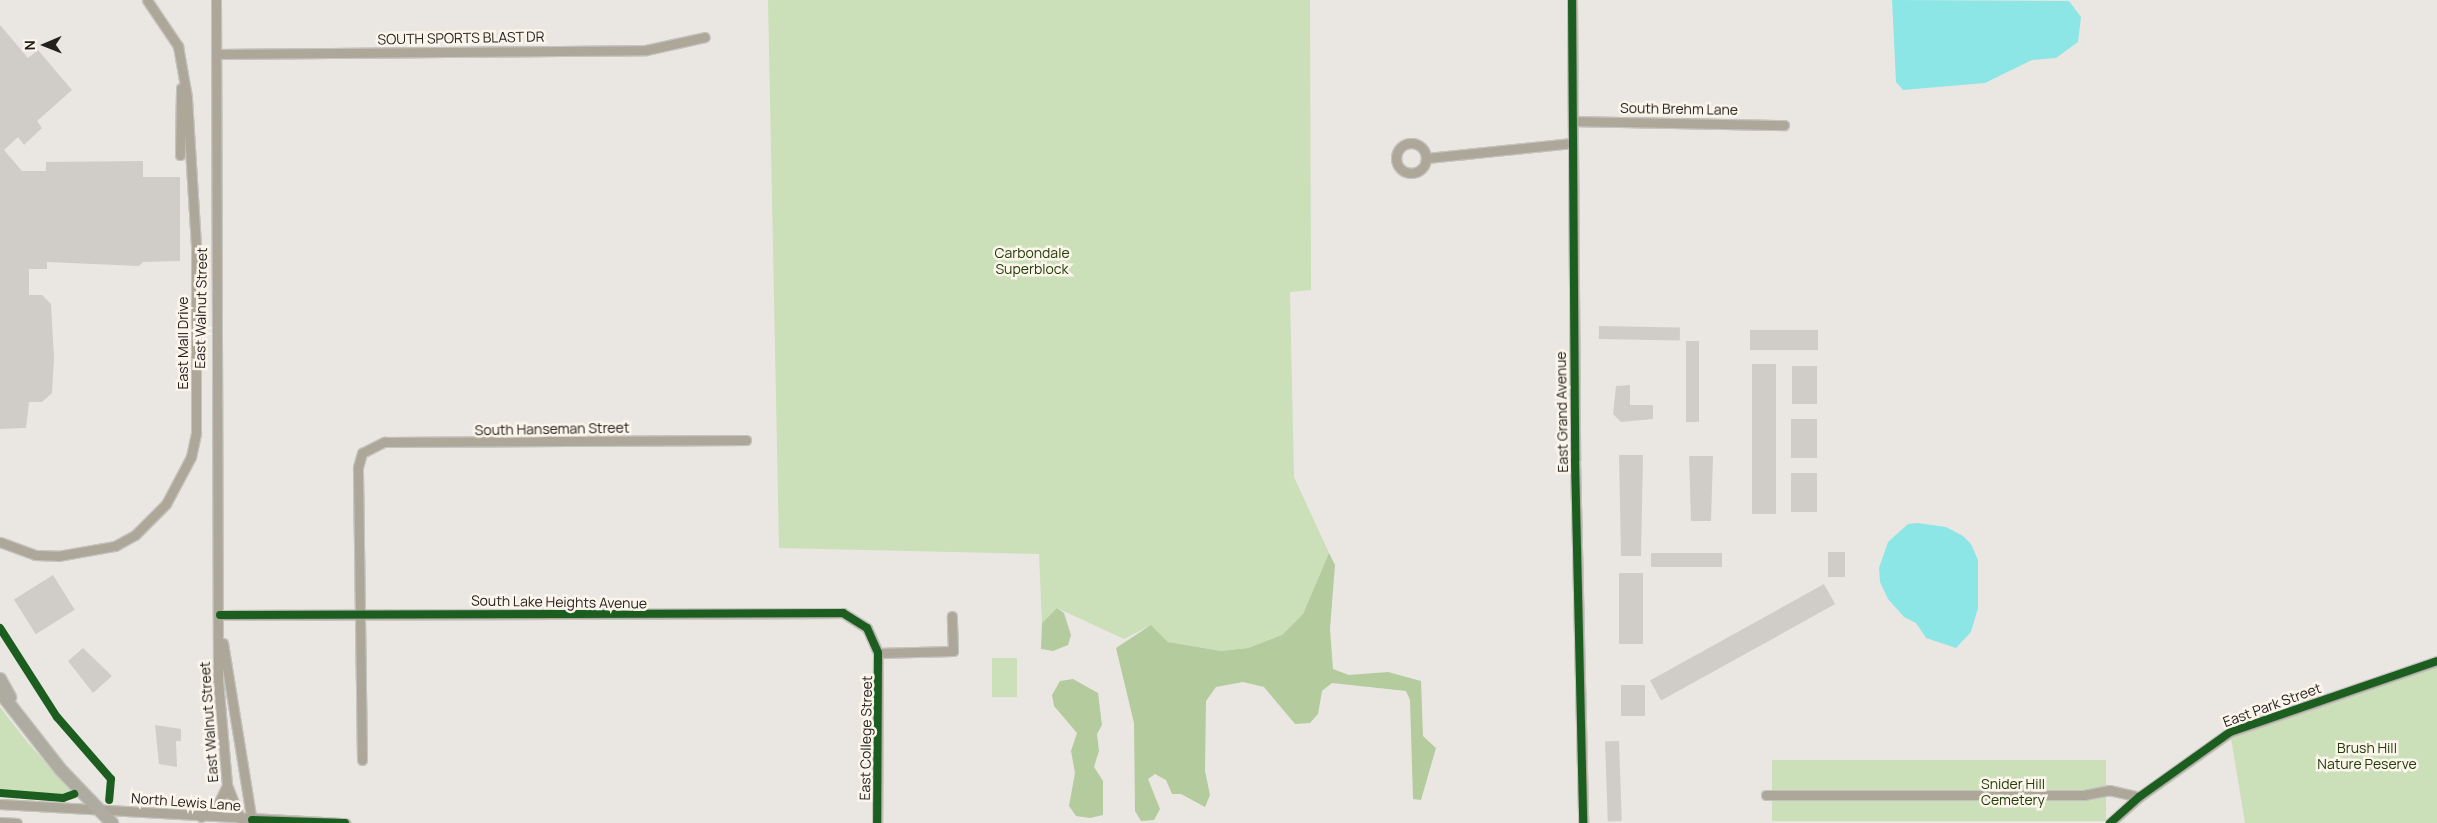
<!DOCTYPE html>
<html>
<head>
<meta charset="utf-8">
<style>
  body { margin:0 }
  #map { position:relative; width:2437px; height:823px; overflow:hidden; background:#eae7e2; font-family:Manrope,sans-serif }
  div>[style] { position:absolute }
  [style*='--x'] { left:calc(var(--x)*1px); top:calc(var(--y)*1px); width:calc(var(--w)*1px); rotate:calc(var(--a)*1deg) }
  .green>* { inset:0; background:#cbdfb9; transform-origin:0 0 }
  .forest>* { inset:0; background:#b4cb9e }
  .water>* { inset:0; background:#8ce6e6 }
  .building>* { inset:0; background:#d0cdc9; transform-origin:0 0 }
  .roads { filter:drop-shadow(1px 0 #c5c3bf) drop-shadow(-1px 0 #c5c3bf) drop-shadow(0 1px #c5c3bf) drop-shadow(0 -1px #c5c3bf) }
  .minor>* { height:9px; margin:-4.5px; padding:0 4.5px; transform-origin:4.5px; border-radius:4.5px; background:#ada79a }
  .minor>.ring { margin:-4.5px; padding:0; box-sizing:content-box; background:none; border:9px solid #ada79a; border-radius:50% }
  .highway>* { height:12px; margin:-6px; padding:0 6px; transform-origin:6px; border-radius:6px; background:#aeaba1 }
  .cycleway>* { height:8px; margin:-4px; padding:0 4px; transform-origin:4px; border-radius:4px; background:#1b5e20 }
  span { translate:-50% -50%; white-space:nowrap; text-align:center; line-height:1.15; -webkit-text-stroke:5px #fbf5ec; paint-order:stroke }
  .street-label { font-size:14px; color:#23211d }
  .park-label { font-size:14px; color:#223e06 }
  .north { position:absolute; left:20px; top:20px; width:50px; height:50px; -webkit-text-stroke:4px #fbf5ec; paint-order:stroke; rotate:269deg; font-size:14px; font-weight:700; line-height:20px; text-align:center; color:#23211d }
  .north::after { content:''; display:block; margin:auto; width:18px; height:22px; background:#23211d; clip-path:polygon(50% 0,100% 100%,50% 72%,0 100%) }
</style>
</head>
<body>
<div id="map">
  <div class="green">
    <i style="clip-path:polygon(768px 0,1310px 0,1311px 290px,1290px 292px,1294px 477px,1329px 553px,1303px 614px,1282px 635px,1248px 648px,1221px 651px,1168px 642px,1151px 625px,1124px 639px,1057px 608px,1042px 623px,1039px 554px,779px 548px)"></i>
    <i style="left:992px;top:658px;width:25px;height:39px"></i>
    <i style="clip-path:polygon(2437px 661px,2437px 823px,2245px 823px,2230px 732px)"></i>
    <i style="clip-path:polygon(0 707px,24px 738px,72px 792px,57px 795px,0 791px)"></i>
    <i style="left:2106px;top:760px;width:61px;height:334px;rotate:90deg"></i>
  </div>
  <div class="forest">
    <i style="clip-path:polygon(1329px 553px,1335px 565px,1330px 629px,1333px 669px,1349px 675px,1388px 672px,1421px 681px,1423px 736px,1436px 748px,1421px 800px,1413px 799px,1410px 700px,1406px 691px,1332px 683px,1322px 691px,1318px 714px,1310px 723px,1295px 724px,1264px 687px,1243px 682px,1216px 687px,1206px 701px,1205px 771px,1210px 795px,1205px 807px,1181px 794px,1172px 794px,1166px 780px,1155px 774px,1148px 779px,1160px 809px,1154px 820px,1141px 821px,1135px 811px,1134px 723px,1116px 648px,1151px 625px,1168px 642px,1221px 651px,1248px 648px,1282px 635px,1303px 614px)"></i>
    <i style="clip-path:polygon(1057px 608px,1064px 613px,1071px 635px,1068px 645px,1053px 651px,1041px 649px,1042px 623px)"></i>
    <i style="clip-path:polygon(1073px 679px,1098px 693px,1102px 725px,1097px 734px,1099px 751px,1094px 767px,1103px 781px,1103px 815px,1090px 818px,1076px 816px,1069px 806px,1075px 773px,1071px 751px,1077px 733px,1054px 706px,1052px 695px,1060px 681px)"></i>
  </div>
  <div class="water">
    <i style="clip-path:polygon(1892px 0,2069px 1px,2081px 17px,2078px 42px,2056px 58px,2032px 60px,1985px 83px,1903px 90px,1896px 82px)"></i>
    <i style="clip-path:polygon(1918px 523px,1946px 527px,1963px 536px,1971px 544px,1978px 560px,1978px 608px,1971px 632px,1956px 648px,1926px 638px,1916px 623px,1904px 617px,1888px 599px,1880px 582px,1879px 568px,1888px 542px,1908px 524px)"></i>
  </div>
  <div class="building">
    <i style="clip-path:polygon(0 25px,28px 58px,38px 50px,72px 90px,37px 121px,42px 128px,24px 145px,18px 137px,4px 150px,22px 171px,46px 171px,46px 162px,143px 161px,143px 177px,180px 177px,180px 261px,143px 262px,139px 266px,47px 262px,47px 269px,29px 269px,29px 295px,42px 295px,51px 304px,54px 358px,52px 393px,42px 402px,29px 402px,26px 428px,0 429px)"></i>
    <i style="left:1599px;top:326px;width:81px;height:13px;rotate:1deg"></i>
    <i style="left:1750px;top:330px;width:68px;height:20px"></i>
    <i style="left:1699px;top:341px;width:81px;height:13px;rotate:90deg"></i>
    <i style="left:1752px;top:364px;width:24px;height:150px"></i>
    <i style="left:1792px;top:366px;width:25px;height:38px"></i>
    <i style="clip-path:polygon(1630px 385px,1630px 405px,1653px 405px,1653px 419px,1621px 422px,1613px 414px,1616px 386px)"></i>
    <i style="left:1817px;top:419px;width:39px;height:26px;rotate:90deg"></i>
    <i style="clip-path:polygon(1619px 455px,1643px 455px,1641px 556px,1621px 556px)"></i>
    <i style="clip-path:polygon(1689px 456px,1713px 456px,1711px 521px,1691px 521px)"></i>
    <i style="left:1791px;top:473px;width:26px;height:39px"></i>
    <i style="left:1828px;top:552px;width:17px;height:25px"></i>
    <i style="left:1722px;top:553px;width:14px;height:71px;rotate:90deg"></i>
    <i style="left:1643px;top:573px;width:71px;height:24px;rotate:90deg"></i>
    <i style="left:53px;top:575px;width:41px;height:46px;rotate:58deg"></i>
    <i style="left:1824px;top:584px;width:23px;height:199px;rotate:61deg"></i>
    <i style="clip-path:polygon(83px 648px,112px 676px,93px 693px,68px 661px)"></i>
    <i style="left:1621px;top:685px;width:24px;height:31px"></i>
    <i style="clip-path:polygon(155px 725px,181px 729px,181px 741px,176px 741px,177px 767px,159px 764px)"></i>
    <i style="left:1619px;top:741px;width:80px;height:14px;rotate:88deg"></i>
  </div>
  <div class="roads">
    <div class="minor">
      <i style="--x:216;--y:0;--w:680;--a:89.83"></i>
      <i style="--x:218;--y:680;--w:105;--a:85.1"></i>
      <i style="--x:227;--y:785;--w:41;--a:68.5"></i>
      <i style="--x:1572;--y:0;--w:460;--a:89.6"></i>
      <i style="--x:1575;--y:460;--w:363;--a:88.7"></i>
      <i style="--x:216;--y:54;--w:430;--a:-0.5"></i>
      <i style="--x:646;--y:50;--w:60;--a:-12.4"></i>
      <i style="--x:1573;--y:121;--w:211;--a:1.1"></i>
      <i class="ring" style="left:1396px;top:143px;width:21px;height:21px"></i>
      <i style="--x:180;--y:155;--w:67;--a:-89.1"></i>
      <i style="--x:1427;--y:158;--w:146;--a:-5.9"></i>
      <i style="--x:0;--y:542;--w:37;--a:20"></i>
      <i style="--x:35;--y:555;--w:23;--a:2"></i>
      <i style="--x:58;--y:556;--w:58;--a:-10"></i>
      <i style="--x:115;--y:546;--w:23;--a:-29"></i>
      <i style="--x:135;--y:535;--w:44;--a:-45"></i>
      <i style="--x:166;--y:504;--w:53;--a:-62"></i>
      <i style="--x:191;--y:457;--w:25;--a:-78"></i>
      <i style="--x:196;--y:433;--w:187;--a:-90"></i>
      <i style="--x:196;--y:246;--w:149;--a:-93.5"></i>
      <i style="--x:187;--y:97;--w:52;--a:-100"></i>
      <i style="--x:178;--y:46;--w:55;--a:-124"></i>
      <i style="--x:220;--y:615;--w:623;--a:-0.18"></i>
      <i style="--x:843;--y:613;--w:28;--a:32"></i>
      <i style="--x:867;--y:628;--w:27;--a:66"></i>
      <i style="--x:878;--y:653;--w:170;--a:90.3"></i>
      <i style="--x:223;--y:643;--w:182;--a:80.8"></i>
      <i style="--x:878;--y:653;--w:75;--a:-1.5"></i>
      <i style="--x:953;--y:651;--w:35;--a:-92"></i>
      <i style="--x:362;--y:760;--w:293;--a:-90.8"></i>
      <i style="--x:358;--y:467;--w:15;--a:-74"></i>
      <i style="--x:362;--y:453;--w:25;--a:-27"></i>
      <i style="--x:384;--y:442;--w:362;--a:-0.3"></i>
      <i style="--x:1766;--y:795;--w:318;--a:0"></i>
      <i style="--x:2084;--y:795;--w:25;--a:-11"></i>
      <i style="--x:2109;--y:790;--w:31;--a:13"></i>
      <i style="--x:0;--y:804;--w:346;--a:3.2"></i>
      <i style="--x:201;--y:817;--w:17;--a:-31"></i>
      <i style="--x:216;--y:808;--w:25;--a:-64"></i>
      <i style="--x:0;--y:822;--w:17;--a:3"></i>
      <i style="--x:2110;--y:823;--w:39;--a:-42"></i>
      <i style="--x:2139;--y:797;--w:112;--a:-35.5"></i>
      <i style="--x:2230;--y:732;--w:219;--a:-18.9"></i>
    </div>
    <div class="highway">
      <i style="--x:0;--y:679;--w:21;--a:61"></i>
      <i style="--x:0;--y:692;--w:99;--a:52"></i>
      <i style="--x:61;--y:770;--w:74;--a:46.1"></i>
    </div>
  </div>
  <div class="cycleway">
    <i style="--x:1572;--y:0;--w:460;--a:89.6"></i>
    <i style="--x:1575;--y:460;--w:363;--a:88.7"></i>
    <i style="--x:220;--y:615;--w:623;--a:-0.18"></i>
    <i style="--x:843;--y:613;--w:28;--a:32"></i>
    <i style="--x:867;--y:628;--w:27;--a:66"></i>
    <i style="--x:878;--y:653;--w:170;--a:90.3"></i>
    <i style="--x:0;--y:628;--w:106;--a:57.4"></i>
    <i style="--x:57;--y:717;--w:82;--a:48.9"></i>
    <i style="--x:111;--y:779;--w:21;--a:95"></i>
    <i style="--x:0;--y:793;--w:63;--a:4.5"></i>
    <i style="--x:63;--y:798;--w:12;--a:-20"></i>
    <i style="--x:252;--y:820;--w:93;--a:1.8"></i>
    <i style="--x:2110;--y:823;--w:39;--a:-42"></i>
    <i style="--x:2139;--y:797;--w:112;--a:-35.5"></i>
    <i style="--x:2230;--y:732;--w:219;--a:-18.9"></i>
  </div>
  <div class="street-label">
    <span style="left:461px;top:38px;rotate:-1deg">SOUTH SPORTS BLAST DR</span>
    <span style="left:1679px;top:109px;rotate:1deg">South Brehm Lane</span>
    <span style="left:201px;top:308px;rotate:-89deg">East Walnut Street</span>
    <span style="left:183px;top:343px;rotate:-90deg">East Mall Drive</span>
    <span style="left:1562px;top:412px;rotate:-91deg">East Grand Avenue</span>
    <span style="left:552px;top:429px;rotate:-1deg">South Hanseman Street</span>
    <span style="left:559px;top:602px;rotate:1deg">South Lake Heights Avenue</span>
    <span style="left:2272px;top:705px;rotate:-20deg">East Park Street</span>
    <span style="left:209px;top:722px;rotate:-94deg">East Walnut Street</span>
    <span style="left:866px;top:738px;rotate:-89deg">East College Street</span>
    <span style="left:186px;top:802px;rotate:4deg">North Lewis Lane</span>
  </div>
  <div class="park-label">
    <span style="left:1032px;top:261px">Carbondale<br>Superblock</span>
    <span style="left:2367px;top:756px">Brush Hill<br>Nature Peserve</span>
    <span style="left:2013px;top:792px">Snider Hill<br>Cemetery</span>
  </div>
  <div class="north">N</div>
</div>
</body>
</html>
